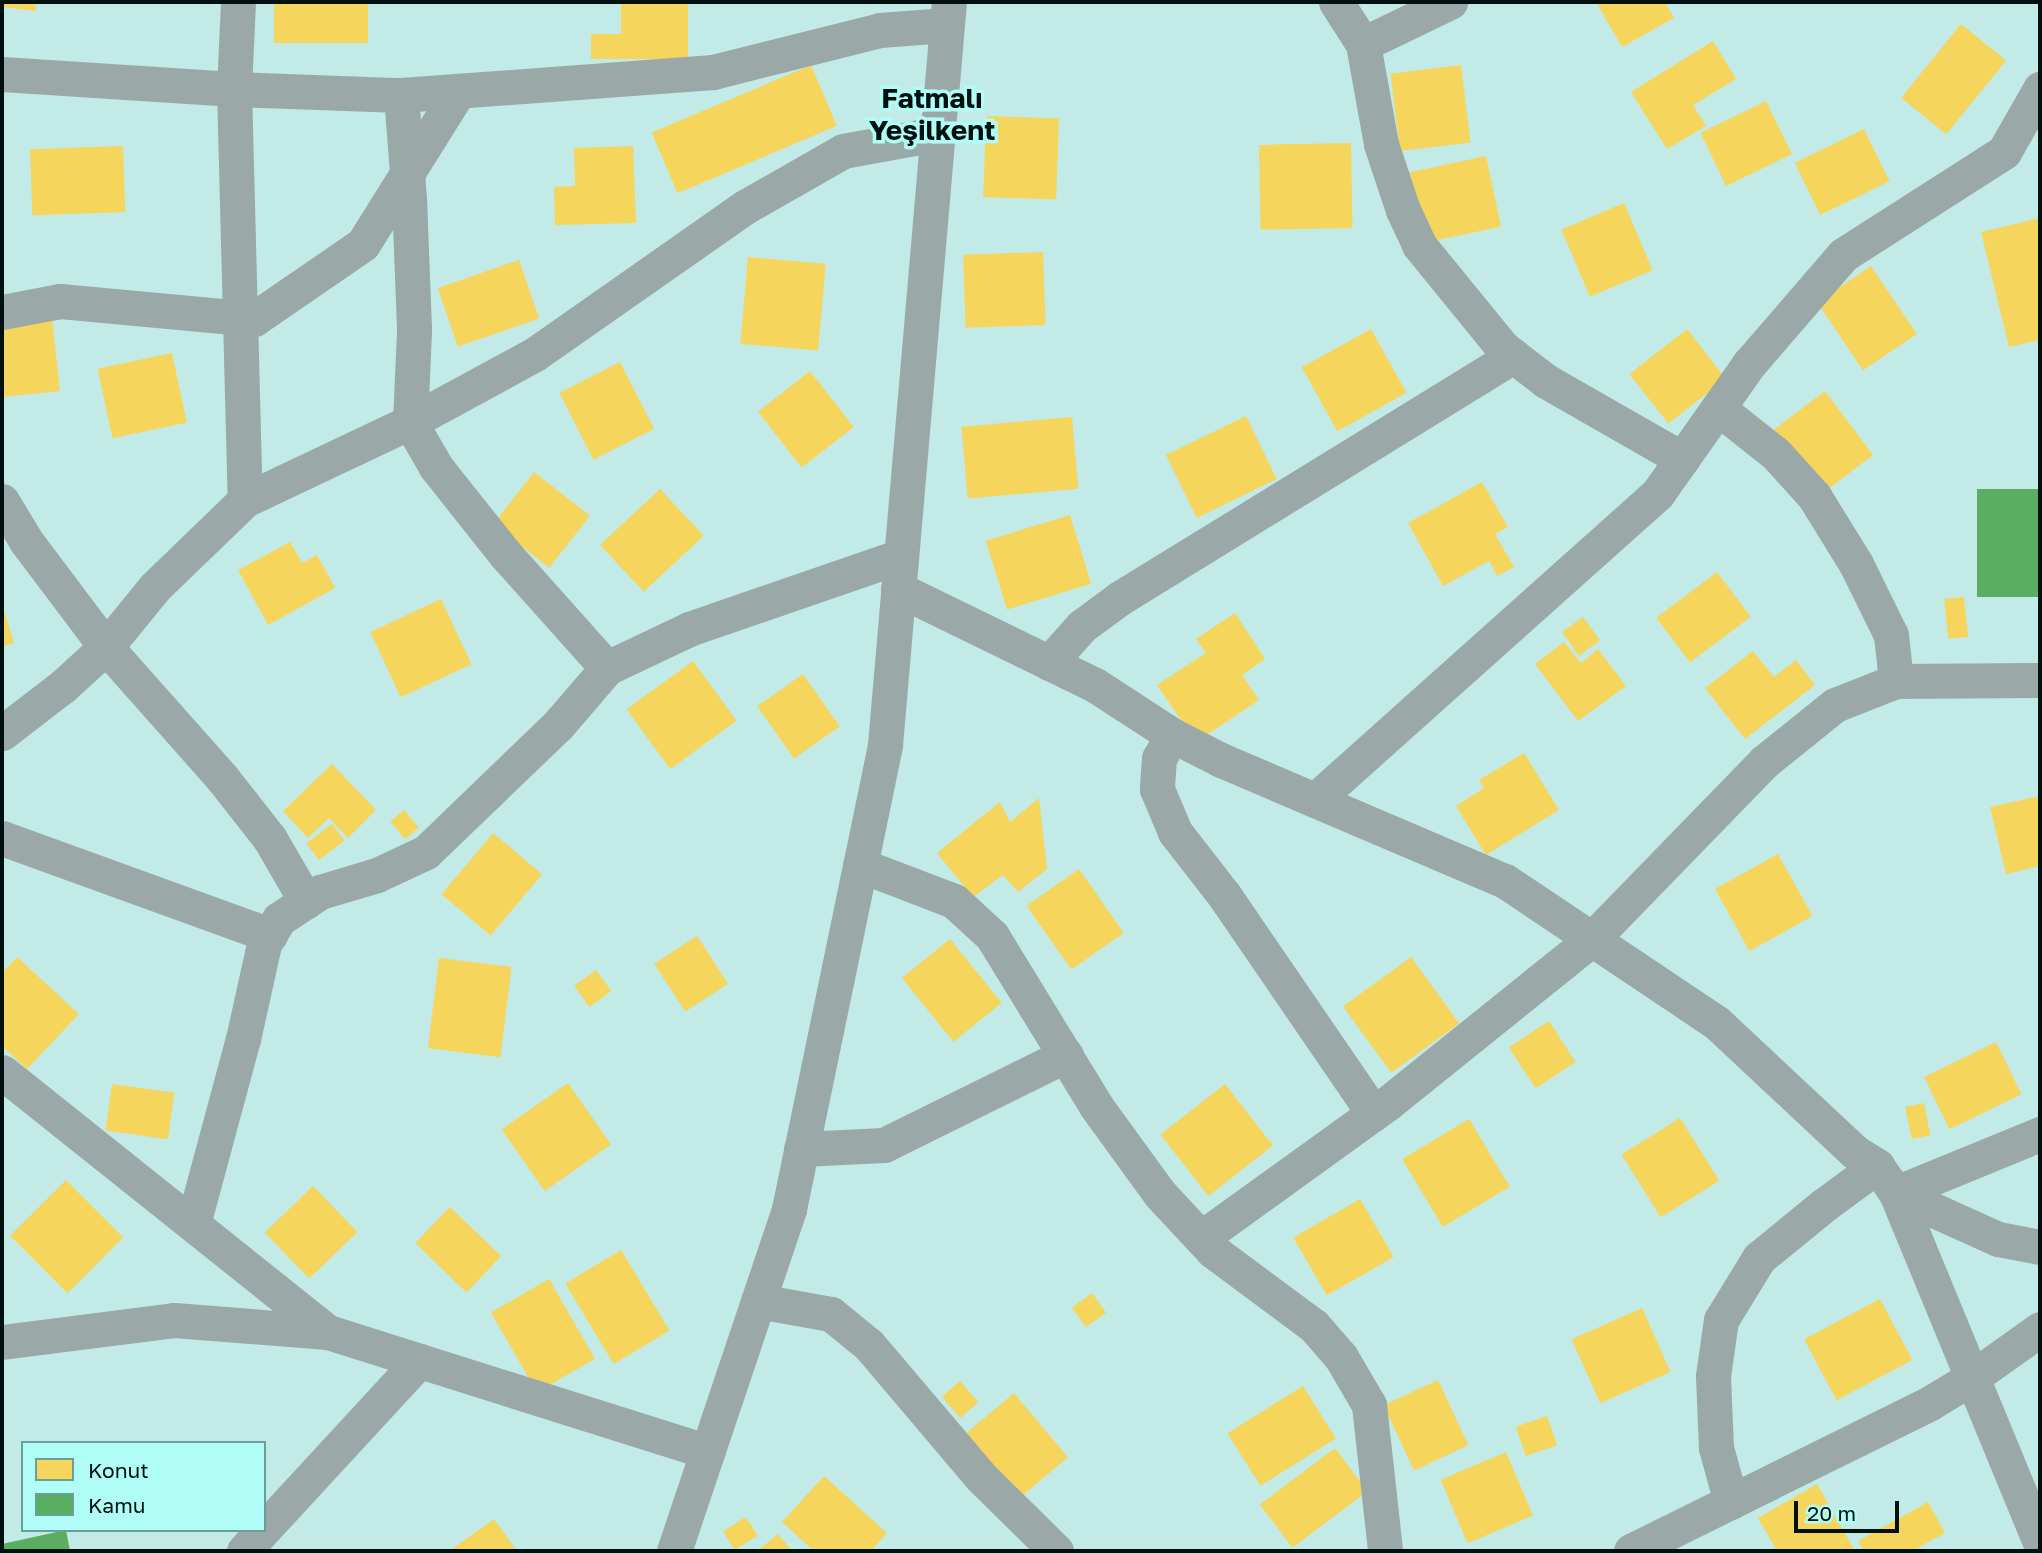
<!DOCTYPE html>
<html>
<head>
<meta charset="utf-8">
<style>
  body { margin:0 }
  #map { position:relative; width:2042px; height:1553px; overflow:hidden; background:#c2eae7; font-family:"Golos Text",sans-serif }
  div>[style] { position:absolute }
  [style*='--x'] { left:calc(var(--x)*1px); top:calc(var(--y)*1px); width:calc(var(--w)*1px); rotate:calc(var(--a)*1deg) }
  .homes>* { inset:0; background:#f6d55c; transform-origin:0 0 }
  .public>* { inset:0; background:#5aae61; transform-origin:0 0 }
  .minor>* { height:35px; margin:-17.5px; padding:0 17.5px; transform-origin:17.5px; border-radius:17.5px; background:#9aa9a8 }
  span { translate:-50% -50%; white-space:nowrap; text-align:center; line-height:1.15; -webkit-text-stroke:7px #b0fcf6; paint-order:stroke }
  .quarter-label { font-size:28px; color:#00100f; font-weight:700 }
  .frame { position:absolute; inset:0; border:4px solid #00100f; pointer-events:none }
  .legend { position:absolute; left:21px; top:1441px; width:245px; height:91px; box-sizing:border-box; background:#b0fcf6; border:2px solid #6a9e9a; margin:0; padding:9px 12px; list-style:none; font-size:21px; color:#00100f }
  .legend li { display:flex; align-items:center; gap:14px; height:35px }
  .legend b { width:35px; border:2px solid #6a9e9a }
  .scale { position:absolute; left:1794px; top:1501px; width:105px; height:32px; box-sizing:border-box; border:4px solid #00100f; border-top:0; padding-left:9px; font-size:21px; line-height:24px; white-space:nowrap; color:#00100f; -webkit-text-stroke:5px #b0fcf6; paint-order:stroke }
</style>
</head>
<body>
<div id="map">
  <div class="homes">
    <i style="clip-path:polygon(2px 2px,37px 2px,35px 11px,2px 7px)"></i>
    <i style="left:274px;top:2px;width:94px;height:41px"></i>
    <i style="clip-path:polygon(621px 2px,688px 2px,688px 59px,591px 59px,591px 34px,621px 34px)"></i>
    <i style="clip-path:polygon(1596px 2px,1665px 2px,1674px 18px,1622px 47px)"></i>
    <i style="left:1961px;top:24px;width:58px;height:95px;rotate:39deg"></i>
    <i style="clip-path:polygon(1713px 41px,1736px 79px,1693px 105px,1706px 126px,1667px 149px,1631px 92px)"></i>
    <i style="left:811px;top:65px;width:66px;height:173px;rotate:67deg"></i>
    <i style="left:1461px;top:65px;width:78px;height:71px;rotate:83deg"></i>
    <i style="left:1766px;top:101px;width:59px;height:73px;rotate:64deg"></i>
    <i style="left:986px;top:116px;width:73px;height:81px;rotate:2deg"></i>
    <i style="left:1864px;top:129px;width:58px;height:77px;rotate:64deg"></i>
    <i style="left:1351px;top:143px;width:85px;height:92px;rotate:89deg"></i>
    <i style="left:123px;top:146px;width:66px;height:93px;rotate:88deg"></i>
    <i style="clip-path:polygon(633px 146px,636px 223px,555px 225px,554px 187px,575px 186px,574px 148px)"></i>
    <i style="left:1486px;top:156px;width:72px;height:78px;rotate:78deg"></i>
    <i style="left:1624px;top:203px;width:73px;height:68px;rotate:67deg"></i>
    <i style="clip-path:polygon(2040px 218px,2040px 340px,2009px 347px,1981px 232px)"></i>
    <i style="left:1043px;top:252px;width:73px;height:80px;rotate:88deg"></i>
    <i style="left:748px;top:257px;width:78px;height:87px;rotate:5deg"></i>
    <i style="left:519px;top:260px;width:62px;height:86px;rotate:71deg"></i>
    <i style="left:1871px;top:266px;width:82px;height:65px;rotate:56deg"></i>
    <i style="clip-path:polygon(52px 318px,60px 391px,2px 397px,2px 323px)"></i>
    <i style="left:1371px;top:329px;width:73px;height:79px;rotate:61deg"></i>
    <i style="left:1687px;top:329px;width:63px;height:73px;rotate:52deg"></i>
    <i style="left:172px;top:353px;width:71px;height:76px;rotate:78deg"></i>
    <i style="left:620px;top:362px;width:75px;height:68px;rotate:63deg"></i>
    <i style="left:810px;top:371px;width:71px;height:66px;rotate:52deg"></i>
    <i style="left:1825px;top:391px;width:80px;height:64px;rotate:53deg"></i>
    <i style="left:1246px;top:416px;width:70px;height:89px;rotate:64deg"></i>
    <i style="left:1072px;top:417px;width:72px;height:111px;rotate:85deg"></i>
    <i style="left:534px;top:472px;width:71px;height:66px;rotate:38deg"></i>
    <i style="clip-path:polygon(1482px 482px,1508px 527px,1495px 534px,1514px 567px,1497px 576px,1489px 561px,1443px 586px,1408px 523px)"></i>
    <i style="left:660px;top:489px;width:64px;height:82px;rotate:47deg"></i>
    <i style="left:1070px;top:515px;width:72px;height:88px;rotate:73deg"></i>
    <i style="clip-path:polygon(290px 542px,302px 563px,317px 555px,335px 588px,268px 625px,238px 570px)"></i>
    <i style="left:1717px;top:572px;width:56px;height:76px;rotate:53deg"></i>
    <i style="left:1964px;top:597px;width:40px;height:20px;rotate:84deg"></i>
    <i style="left:441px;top:599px;width:72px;height:78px;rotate:65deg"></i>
    <i style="clip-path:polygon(2px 604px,14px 643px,2px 646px)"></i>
    <i style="clip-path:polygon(1235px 613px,1265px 659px,1242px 675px,1259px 700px,1196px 742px,1157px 685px,1206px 653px,1196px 639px)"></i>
    <i style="left:1583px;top:617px;width:29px;height:26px;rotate:54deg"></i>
    <i style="clip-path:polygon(1564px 642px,1581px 663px,1598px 649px,1626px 686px,1578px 721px,1535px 664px)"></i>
    <i style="clip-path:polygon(1753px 651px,1774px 677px,1796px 660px,1815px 685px,1745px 739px,1705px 688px)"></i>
    <i style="left:693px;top:661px;width:74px;height:82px;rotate:54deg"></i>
    <i style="left:803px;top:674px;width:64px;height:56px;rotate:55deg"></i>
    <i style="clip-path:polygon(1524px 753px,1559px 810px,1486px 855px,1456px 806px,1484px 788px,1479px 780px)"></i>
    <i style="clip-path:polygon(332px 764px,376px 810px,348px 838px,329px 818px,308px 838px,283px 811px)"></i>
    <i style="clip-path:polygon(2040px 796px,2040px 866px,2006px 874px,1990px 807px)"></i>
    <i style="clip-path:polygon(1039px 798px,1047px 869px,1018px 892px,1003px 875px,973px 897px,937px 853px,1000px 802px,1010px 822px)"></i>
    <i style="left:404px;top:810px;width:23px;height:18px;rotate:50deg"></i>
    <i style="left:332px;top:824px;width:21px;height:32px;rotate:53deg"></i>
    <i style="left:493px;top:833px;width:64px;height:80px;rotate:40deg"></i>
    <i style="left:1778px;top:854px;width:71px;height:72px;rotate:61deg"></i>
    <i style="left:1079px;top:869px;width:78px;height:64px;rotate:55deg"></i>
    <i style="left:697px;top:936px;width:57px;height:51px;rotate:57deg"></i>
    <i style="left:950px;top:939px;width:82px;height:62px;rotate:51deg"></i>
    <i style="clip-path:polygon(17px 957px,79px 1014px,27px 1069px,2px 1046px,2px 973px)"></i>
    <i style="left:1411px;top:957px;width:82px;height:84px;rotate:54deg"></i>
    <i style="left:439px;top:958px;width:73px;height:91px;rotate:7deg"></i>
    <i style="left:596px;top:970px;width:26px;height:27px;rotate:54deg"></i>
    <i style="left:1549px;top:1021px;width:49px;height:48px;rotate:57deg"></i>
    <i style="left:1996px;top:1042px;width:58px;height:80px;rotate:64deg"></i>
    <i style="left:568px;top:1083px;width:75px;height:81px;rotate:55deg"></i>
    <i style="left:112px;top:1084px;width:63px;height:47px;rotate:8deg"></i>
    <i style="left:1225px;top:1084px;width:78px;height:82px;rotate:52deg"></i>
    <i style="left:1924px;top:1103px;width:33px;height:19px;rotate:79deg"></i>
    <i style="left:1680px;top:1118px;width:74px;height:69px;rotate:58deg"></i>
    <i style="left:1469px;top:1119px;width:79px;height:78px;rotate:59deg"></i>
    <i style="left:66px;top:1180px;width:81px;height:79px;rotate:45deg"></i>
    <i style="left:313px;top:1186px;width:64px;height:67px;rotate:46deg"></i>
    <i style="left:1360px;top:1199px;width:67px;height:77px;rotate:60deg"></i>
    <i style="left:450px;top:1207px;width:71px;height:50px;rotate:44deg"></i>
    <i style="left:621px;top:1250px;width:94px;height:65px;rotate:59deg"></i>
    <i style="left:549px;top:1279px;width:92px;height:67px;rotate:60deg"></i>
    <i style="left:1092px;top:1293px;width:24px;height:25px;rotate:54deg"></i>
    <i style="left:1880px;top:1299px;width:69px;height:86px;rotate:62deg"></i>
    <i style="left:1642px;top:1308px;width:70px;height:77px;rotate:66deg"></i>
    <i style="left:1438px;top:1380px;width:72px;height:60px;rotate:65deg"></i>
    <i style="left:960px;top:1381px;width:28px;height:24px;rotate:49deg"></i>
    <i style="left:1303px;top:1386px;width:62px;height:89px;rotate:58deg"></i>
    <i style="left:1014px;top:1393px;width:84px;height:66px;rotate:50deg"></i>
    <i style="left:1547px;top:1416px;width:31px;height:33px;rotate:71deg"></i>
    <i style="left:1335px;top:1448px;width:54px;height:94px;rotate:53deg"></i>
    <i style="left:1506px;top:1452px;width:69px;height:71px;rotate:67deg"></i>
    <i style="clip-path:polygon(824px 1476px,887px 1533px,871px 1551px,814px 1551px,782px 1522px)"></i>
    <i style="clip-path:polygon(1817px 1484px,1855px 1551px,1777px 1551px,1758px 1518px)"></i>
    <i style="clip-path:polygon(1928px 1502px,1945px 1533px,1912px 1551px,1864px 1551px,1858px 1541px)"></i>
    <i style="left:746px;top:1517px;width:22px;height:27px;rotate:58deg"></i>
    <i style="clip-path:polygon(494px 1519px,517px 1551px,449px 1551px)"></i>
    <i style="clip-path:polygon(778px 1534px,792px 1551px,757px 1551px)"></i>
  </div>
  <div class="public">
    <i style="left:2040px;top:489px;width:108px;height:63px;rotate:90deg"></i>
    <i style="clip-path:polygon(66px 1530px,70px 1551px,2px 1551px,2px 1544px)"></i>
  </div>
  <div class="minor">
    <i style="--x:238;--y:2;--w:87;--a:92.6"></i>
    <i style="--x:234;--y:89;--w:411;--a:88.5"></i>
    <i style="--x:1336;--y:2;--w:50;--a:57.3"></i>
    <i style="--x:1363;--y:44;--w:102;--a:79.8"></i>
    <i style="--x:1381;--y:144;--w:70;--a:71.6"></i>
    <i style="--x:1403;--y:210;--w:38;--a:65"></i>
    <i style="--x:1419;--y:245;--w:133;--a:50.8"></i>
    <i style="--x:1503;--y:348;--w:54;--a:37.5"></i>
    <i style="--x:1546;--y:381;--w:157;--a:29.8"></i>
    <i style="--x:1363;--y:44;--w:97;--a:-25.8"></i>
    <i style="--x:2;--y:74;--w:232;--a:3.7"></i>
    <i style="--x:234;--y:89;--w:167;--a:2.1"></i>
    <i style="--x:401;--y:95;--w:313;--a:-4.2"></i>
    <i style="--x:713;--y:72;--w:172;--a:-14.1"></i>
    <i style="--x:880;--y:30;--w:66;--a:-4.3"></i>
    <i style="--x:401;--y:95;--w:103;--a:85.6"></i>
    <i style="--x:409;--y:198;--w:133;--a:87.8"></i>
    <i style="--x:414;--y:331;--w:91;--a:92.5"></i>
    <i style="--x:410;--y:422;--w:52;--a:60"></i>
    <i style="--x:436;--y:467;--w:111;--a:51.6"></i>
    <i style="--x:505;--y:554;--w:153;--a:48.2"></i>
    <i style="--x:2;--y:312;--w:59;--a:-10.7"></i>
    <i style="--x:60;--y:301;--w:195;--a:5.3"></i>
    <i style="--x:254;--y:319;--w:132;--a:-34.5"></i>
    <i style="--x:363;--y:244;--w:179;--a:-58"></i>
    <i style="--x:1718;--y:408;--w:74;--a:38.4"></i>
    <i style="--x:1776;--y:454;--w:57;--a:47.9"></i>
    <i style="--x:1814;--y:496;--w:80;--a:58.3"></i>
    <i style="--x:1856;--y:564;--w:79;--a:63.8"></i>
    <i style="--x:1891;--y:635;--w:46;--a:83.8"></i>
    <i style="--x:2;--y:501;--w:47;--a:59"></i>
    <i style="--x:26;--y:541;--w:133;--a:53"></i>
    <i style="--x:106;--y:647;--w:176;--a:48.4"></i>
    <i style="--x:223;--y:779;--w:76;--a:51.9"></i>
    <i style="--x:270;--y:839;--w:72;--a:59.9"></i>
    <i style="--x:898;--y:589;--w:219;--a:26"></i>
    <i style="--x:1095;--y:685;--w:92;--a:33"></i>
    <i style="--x:1172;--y:735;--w:55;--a:27"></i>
    <i style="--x:1221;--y:760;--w:309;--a:23.1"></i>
    <i style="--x:1505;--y:881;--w:255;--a:33.8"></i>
    <i style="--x:1717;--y:1023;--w:189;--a:43.1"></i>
    <i style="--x:1855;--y:1152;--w:26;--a:32"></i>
    <i style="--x:1877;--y:1166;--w:33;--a:55"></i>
    <i style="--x:1896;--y:1193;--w:378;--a:67.6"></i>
    <i style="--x:1049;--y:663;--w:50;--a:-48.3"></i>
    <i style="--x:1082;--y:626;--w:47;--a:-36.4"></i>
    <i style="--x:1120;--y:598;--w:462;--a:-31.6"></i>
    <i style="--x:2;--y:733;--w:76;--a:-37.5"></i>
    <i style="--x:62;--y:687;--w:59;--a:-42.3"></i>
    <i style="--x:106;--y:647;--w:77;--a:-50.8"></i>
    <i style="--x:155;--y:587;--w:125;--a:-44"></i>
    <i style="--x:245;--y:500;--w:183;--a:-25.3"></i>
    <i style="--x:410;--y:422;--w:142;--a:-28.5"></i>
    <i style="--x:535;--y:354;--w:256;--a:-35"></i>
    <i style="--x:745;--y:207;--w:113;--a:-29.7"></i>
    <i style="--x:843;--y:151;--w:96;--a:-10.3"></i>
    <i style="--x:1172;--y:735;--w:26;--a:119"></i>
    <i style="--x:1159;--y:758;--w:31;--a:94"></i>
    <i style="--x:1157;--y:789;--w:47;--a:67.3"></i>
    <i style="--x:1175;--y:832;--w:80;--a:52.1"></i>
    <i style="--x:1224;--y:895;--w:265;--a:55.6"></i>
    <i style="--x:1315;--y:800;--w:460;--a:-41.8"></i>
    <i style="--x:1658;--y:493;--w:158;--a:-54.8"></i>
    <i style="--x:1749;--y:364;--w:144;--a:-49.2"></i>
    <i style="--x:1843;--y:255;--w:191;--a:-32.6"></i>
    <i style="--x:2004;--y:152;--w:73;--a:-60.3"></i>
    <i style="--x:2;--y:838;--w:285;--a:19.9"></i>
    <i style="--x:860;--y:865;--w:101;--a:21"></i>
    <i style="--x:954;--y:901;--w:52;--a:42.6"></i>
    <i style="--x:992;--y:936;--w:199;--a:58.5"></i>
    <i style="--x:1096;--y:1106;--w:109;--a:54"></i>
    <i style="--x:1160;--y:1194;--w:78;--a:47.1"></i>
    <i style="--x:1213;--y:1251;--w:126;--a:36.6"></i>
    <i style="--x:1314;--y:1326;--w:41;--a:48.9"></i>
    <i style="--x:1341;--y:1357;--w:56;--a:59.7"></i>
    <i style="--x:1369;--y:1405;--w:147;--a:83.7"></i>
    <i style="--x:2;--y:1072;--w:417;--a:38.6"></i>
    <i style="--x:801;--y:1149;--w:83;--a:-2.8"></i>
    <i style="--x:884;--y:1145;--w:203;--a:-26.3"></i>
    <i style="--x:1896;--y:1193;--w:156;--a:-22.3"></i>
    <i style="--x:1896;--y:1193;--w:112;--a:24.3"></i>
    <i style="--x:1998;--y:1239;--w:43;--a:10.8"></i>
    <i style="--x:193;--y:1224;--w:192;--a:-74.9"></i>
    <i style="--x:243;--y:1039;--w:97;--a:-77.5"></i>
    <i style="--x:264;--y:944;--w:29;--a:-59"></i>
    <i style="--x:279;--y:919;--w:49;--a:-33.4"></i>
    <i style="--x:320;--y:892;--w:59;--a:-16.6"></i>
    <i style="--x:377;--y:875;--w:54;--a:-25.1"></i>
    <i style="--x:426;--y:852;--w:183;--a:-43.9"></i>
    <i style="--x:558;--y:725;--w:75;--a:-49.3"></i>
    <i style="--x:607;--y:668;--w:91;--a:-25.4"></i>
    <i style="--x:689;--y:629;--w:224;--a:-19"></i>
    <i style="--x:1201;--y:1238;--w:231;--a:-35.8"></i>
    <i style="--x:1388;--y:1103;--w:262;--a:-38.8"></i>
    <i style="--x:1592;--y:939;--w:247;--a:-45.8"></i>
    <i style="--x:1764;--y:762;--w:91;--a:-38.8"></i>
    <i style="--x:1835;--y:705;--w:66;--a:-21.5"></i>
    <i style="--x:1896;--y:681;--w:144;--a:-0.4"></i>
    <i style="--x:758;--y:1301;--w:74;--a:10.1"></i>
    <i style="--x:831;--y:1314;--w:49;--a:39.2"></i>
    <i style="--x:869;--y:1345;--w:172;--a:49.7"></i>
    <i style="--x:980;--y:1476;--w:107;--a:44.6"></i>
    <i style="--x:2;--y:1342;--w:173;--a:-7.3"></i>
    <i style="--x:174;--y:1320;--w:154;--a:4.5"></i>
    <i style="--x:328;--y:1332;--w:398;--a:17.5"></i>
    <i style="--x:1731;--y:1502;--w:56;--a:-105.5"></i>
    <i style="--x:1716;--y:1448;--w:72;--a:-92.4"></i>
    <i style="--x:1713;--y:1376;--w:57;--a:-81.9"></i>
    <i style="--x:1721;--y:1320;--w:73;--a:-58.5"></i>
    <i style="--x:1759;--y:1258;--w:84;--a:-39.2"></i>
    <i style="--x:1824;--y:1205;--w:66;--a:-36.3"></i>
    <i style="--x:264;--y:1529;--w:229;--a:-47.3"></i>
    <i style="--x:244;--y:1551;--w:28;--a:-48"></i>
    <i style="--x:674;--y:1551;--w:361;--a:-71.4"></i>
    <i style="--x:789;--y:1209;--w:474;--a:-78.3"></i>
    <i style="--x:885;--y:745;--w:746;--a:-85.08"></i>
    <i style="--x:1631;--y:1551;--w:334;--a:-26.3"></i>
    <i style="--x:1930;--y:1403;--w:47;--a:-31"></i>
    <i style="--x:1970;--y:1379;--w:86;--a:-35.5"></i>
  </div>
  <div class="quarter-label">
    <span style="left:932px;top:114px">Fatmalı<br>Yeşilkent</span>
  </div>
  <div class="frame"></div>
  <ul class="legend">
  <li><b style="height:19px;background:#f6d55c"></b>Konut</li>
  <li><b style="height:19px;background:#5aae61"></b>Kamu</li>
  </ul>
  <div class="scale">20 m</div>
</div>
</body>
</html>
